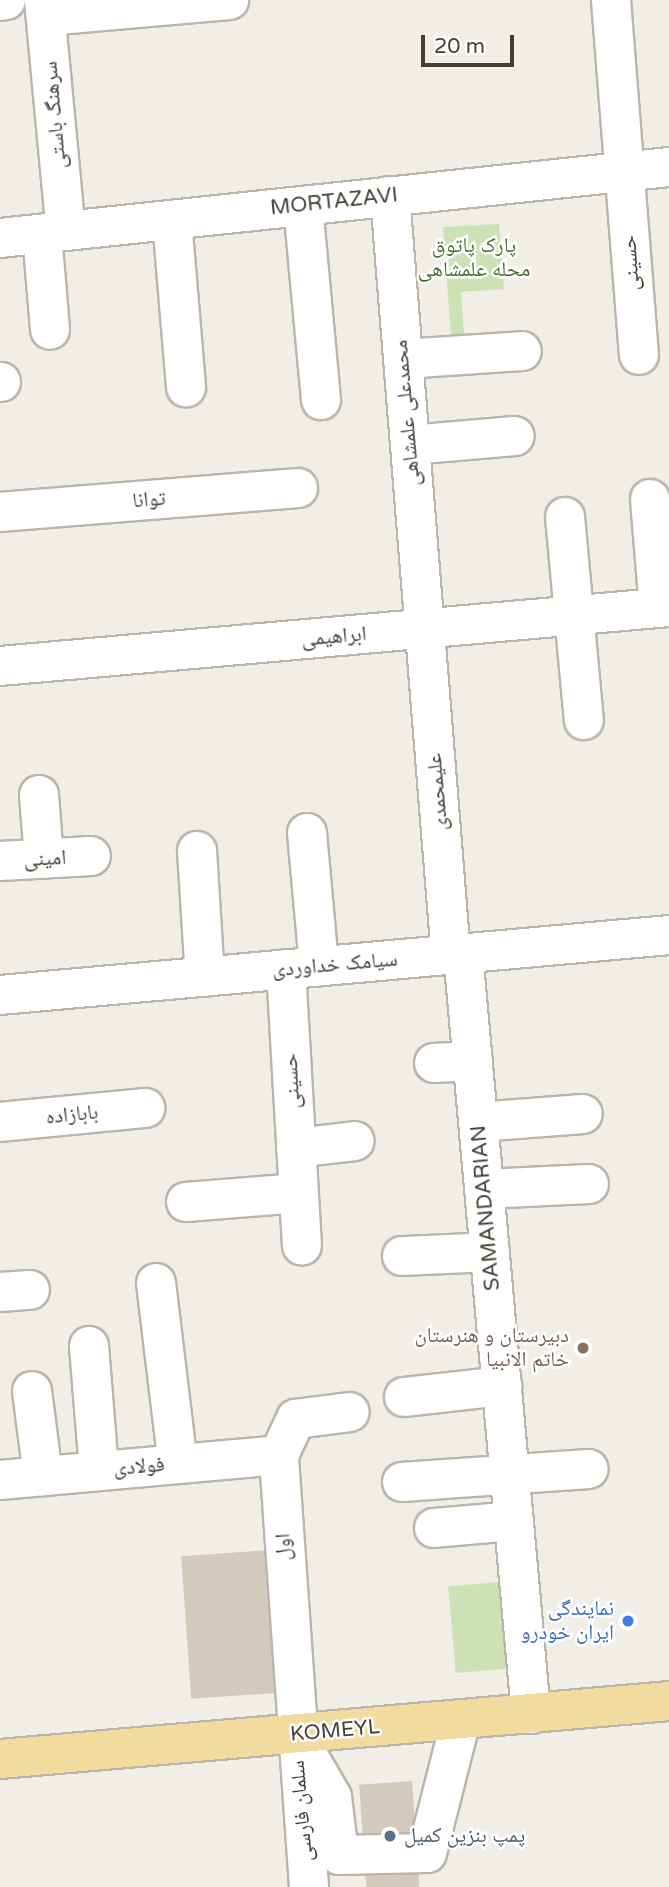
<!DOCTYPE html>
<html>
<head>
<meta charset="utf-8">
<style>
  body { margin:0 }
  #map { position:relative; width:669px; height:1887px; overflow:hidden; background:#f1eee7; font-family:"Varela Round","Noto Naskh Arabic",sans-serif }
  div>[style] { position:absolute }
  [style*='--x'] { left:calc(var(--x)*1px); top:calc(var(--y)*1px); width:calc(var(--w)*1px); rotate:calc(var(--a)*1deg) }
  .green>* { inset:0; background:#cce1b4; transform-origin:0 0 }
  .building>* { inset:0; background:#d1cabd; transform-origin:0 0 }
  .roads { filter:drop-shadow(2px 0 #bbb5aa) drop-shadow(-2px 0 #bbb5aa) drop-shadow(0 2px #bbb5aa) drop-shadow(0 -2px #bbb5aa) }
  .minor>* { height:38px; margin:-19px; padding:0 19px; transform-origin:19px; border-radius:19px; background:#fff }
  .major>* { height:38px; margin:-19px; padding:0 19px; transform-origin:19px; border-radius:19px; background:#f2db9e }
  .dots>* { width:19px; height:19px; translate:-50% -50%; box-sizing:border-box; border:4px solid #fff; border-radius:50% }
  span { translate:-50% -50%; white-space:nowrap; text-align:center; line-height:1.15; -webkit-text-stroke:5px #fff; paint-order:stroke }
  .street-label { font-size:21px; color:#433e36 }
  .park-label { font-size:21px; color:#476e31 }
  .education-label { font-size:21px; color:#785e54 }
  .right { translate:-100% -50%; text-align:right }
  .shop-label { font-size:21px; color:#366cbe }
  .service-label { font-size:21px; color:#4e5e75 }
  .left { translate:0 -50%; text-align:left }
  .scale { position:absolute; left:421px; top:35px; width:93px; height:32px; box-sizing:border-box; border:4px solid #433e36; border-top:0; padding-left:9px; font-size:21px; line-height:24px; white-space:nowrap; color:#433e36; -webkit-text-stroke:5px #fff; paint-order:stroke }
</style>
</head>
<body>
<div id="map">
  <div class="green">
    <i style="clip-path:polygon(499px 224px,504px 289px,461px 292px,464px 335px,451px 336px,443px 227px)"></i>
    <i style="left:510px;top:1581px;width:87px;height:62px;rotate:85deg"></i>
  </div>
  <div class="building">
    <i style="left:270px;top:1550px;width:143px;height:89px;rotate:86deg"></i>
    <i style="left:412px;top:1781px;width:106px;height:53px;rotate:86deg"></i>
  </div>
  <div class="roads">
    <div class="minor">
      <i style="--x:44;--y:0;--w:232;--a:84.6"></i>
      <i style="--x:611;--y:0;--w:356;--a:85.5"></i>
      <i style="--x:0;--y:1;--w:6;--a:-9"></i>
      <i style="--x:46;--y:16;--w:184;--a:-5"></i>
      <i style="--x:390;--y:196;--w:761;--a:85.41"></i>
      <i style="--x:303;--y:206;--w:195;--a:84.7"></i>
      <i style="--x:172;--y:220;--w:168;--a:85.2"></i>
      <i style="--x:42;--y:234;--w:96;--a:85.2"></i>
      <i style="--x:0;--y:238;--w:673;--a:-6.06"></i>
      <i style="--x:403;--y:359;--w:119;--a:-3.8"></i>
      <i style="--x:0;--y:382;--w:1;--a:0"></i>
      <i style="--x:410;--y:445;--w:105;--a:-4.9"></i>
      <i style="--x:650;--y:499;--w:109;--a:85.3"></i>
      <i style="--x:0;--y:512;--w:299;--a:-4.6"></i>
      <i style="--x:565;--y:517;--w:204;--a:84.7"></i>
      <i style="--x:0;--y:666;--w:672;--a:-5.04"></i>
      <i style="--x:39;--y:795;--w:64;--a:85.5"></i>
      <i style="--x:307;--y:833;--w:134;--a:84.8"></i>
      <i style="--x:197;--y:851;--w:126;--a:86.4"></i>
      <i style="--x:0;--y:861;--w:91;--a:-3.1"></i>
      <i style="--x:463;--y:953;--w:764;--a:84.89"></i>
      <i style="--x:286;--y:969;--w:277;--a:86.7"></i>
      <i style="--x:0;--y:995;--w:672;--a:-5.12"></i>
      <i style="--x:434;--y:1063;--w:39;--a:-3"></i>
      <i style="--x:0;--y:1122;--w:146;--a:-5.5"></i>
      <i style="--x:478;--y:1122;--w:105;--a:-4.4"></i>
      <i style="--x:296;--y:1148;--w:59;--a:-6.8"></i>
      <i style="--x:484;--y:1189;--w:105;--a:-2.7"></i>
      <i style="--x:186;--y:1202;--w:113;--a:-4.6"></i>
      <i style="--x:402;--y:1256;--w:88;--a:-2.6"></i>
      <i style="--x:156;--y:1283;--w:182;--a:83.1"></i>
      <i style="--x:0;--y:1292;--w:30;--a:-4"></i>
      <i style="--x:89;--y:1346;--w:125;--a:85.4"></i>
      <i style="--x:32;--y:1391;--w:86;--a:82.6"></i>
      <i style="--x:404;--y:1397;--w:99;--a:-6.4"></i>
      <i style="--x:0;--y:1480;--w:280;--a:-5.1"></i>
      <i style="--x:402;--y:1482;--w:187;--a:-4"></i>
      <i style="--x:434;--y:1528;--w:80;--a:-5"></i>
      <i style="--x:300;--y:1742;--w:64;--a:59.8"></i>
      <i style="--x:332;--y:1797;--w:58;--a:83.1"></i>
      <i style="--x:339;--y:1855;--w:88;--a:-1.3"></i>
      <i style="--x:427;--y:1853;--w:137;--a:-75.7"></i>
      <i style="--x:309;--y:1887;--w:433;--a:-94"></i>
      <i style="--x:279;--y:1455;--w:40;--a:-65"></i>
      <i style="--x:296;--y:1419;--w:54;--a:-7.4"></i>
    </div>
    <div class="major">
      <i style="--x:0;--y:1759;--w:672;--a:-4.95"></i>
    </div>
  </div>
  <div class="dots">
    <i style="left:583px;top:1348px;background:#8d6e63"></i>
    <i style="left:628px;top:1621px;background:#3f7fe0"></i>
    <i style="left:390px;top:1836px;background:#5c6f8a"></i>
  </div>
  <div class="street-label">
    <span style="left:55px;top:115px;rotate:-95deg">سرهنگ باستی</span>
    <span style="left:334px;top:202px;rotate:-6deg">MORTAZAVI</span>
    <span style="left:631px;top:263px;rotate:-94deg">حسینی</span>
    <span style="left:407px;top:413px;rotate:-95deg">محمدعلی علمشاهی</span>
    <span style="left:149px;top:500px;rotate:-5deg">توانا</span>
    <span style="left:334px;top:637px;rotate:-5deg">ابراهیمی</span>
    <span style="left:438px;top:792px;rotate:-95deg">علیمحمدی</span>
    <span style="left:45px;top:859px;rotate:-3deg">امینی</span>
    <span style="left:335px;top:965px;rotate:-5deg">سیامک خداوردی</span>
    <span style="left:292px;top:1081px;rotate:-93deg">حسینی</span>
    <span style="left:72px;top:1115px;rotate:-6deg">بابازاده</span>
    <span style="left:486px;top:1208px;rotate:-95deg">SAMANDARIAN</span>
    <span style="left:139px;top:1467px;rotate:-5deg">فولادی</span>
    <span style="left:284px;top:1547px;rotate:-93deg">اول</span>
    <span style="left:335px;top:1731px;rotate:-5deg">KOMEYL</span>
    <span style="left:302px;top:1811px;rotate:-95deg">سلمان فارسی</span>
  </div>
  <div class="park-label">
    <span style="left:474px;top:258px">پارک پاتوق<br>محله علمشاهی</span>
  </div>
  <div class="education-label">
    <span class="right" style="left:569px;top:1348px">دبیرستان و هنرستان<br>خاتم الانبیا</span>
  </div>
  <div class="shop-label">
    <span class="right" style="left:614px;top:1621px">نمایندگی<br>ایران خودرو</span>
  </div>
  <div class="service-label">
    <span class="left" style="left:404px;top:1836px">پمپ بنزین کمیل</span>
  </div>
  <div class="scale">20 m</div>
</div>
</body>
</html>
